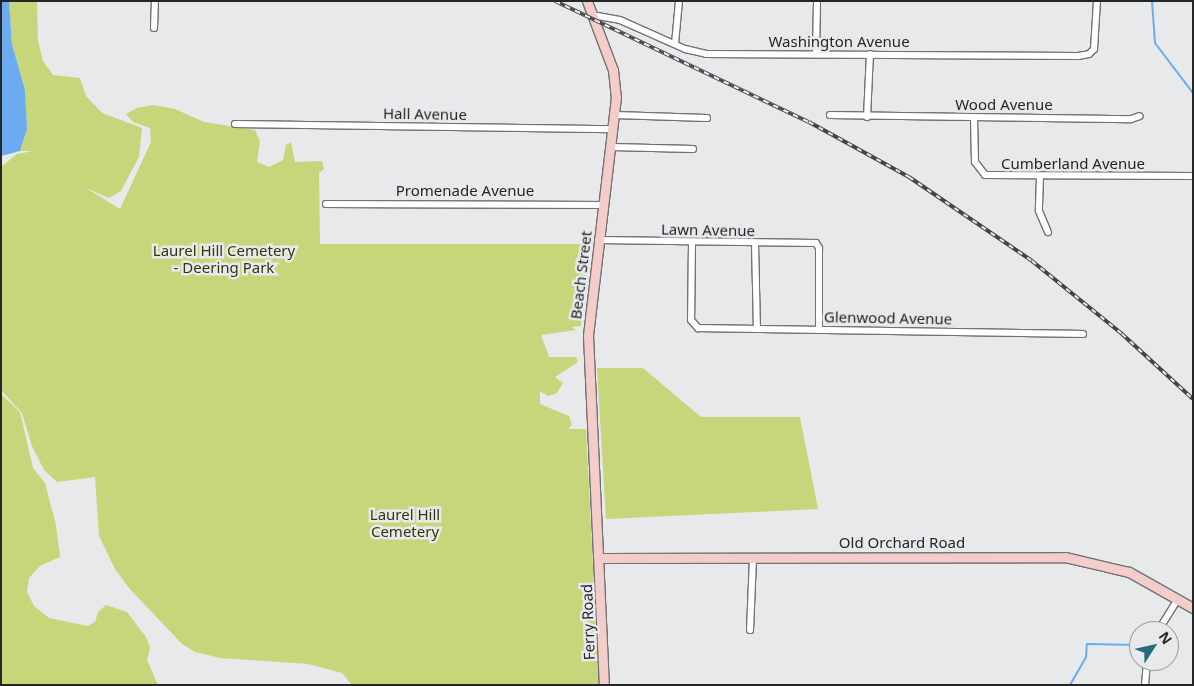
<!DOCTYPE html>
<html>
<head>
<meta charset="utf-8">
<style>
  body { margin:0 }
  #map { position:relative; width:1194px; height:686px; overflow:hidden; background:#e7e9eb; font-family:"Noto Sans",sans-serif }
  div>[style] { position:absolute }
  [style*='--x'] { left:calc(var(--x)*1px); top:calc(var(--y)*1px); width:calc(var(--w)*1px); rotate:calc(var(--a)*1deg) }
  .green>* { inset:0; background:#c7d67b }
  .water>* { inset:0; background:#6bacf1 }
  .stream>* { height:2px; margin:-1px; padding:0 1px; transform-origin:1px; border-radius:1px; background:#6bacf1 }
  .roads { filter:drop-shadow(1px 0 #707274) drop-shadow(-1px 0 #707274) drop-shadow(0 1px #707274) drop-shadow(0 -1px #707274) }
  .street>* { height:6px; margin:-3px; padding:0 3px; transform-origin:3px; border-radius:3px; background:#fff }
  .secondary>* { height:9px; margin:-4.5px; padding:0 4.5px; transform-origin:4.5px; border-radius:4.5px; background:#f4cdcb }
  .rail>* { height:4px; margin-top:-2px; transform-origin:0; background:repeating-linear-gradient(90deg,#e7e9eb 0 5.5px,#444547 0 11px); box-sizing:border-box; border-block:1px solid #444547 }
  span { translate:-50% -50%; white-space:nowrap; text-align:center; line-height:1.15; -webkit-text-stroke:5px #e7e9eb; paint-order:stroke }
  .street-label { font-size:15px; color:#252627 }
  .park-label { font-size:15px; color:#32370f }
  .frame { position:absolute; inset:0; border:2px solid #252627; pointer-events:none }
  .north { position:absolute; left:1129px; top:621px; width:50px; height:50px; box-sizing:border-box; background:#e7e9eb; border:1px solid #999b9d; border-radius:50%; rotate:55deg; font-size:14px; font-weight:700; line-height:20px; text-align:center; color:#252627 }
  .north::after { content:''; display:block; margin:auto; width:18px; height:22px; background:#256b7a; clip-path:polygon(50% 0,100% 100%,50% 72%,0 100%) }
</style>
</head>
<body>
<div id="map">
  <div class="green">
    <i style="clip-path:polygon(9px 1px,37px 1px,38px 40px,43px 61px,53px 75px,80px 78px,86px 96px,102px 113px,142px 128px,139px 157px,121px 191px,109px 198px,86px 188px,120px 209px,151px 142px,150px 128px,133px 122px,126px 114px,137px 108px,153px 105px,175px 109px,204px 122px,255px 130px,260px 141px,257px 162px,269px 167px,283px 160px,286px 145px,291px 142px,295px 162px,322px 161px,324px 169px,319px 173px,320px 244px,589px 244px,581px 326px,572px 327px,576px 330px,541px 335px,549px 357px,576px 357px,578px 362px,555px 377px,563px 383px,557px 393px,548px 396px,540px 391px,540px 404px,569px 416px,572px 425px,568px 429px,586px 429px,599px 685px,352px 685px,342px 673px,308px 664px,220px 658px,195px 652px,182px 644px,129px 588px,115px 569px,99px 536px,95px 477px,57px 482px,44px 470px,32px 446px,22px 413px,1px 390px,1px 167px,17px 154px,33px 151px,20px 151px,27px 129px,25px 90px,12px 44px)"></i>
    <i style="clip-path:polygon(597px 368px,643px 368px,701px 417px,800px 417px,818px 509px,606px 519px)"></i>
    <i style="clip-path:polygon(1px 394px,20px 412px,33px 468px,45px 483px,56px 525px,60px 557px,40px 566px,29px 578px,27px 592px,34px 606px,49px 618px,88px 626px,95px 622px,98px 612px,106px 605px,127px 612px,146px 637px,150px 648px,147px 660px,158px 685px,1px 685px)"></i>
  </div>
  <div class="water">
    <i style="clip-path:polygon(1px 1px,9px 1px,12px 44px,25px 90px,27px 129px,20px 151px,1px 156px)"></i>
  </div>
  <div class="stream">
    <i style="--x:1152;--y:1;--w:42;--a:85.9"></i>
    <i style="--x:1155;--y:43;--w:63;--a:52.8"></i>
    <i style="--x:1070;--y:685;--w:32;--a:-60"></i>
    <i style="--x:1086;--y:657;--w:13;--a:-86"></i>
    <i style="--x:1087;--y:644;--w:52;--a:1.1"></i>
  </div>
  <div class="roads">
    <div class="street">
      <i style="--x:592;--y:15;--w:28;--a:10"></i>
      <i style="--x:620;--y:20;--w:71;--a:24"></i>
      <i style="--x:685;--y:49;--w:22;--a:13"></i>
      <i style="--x:706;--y:54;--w:372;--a:0.3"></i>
      <i style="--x:1078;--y:56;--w:11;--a:-10"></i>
      <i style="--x:1089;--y:54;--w:7;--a:-45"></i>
      <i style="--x:1094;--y:49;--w:48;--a:-86.4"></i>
      <i style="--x:154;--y:28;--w:27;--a:-88"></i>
      <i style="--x:675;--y:44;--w:43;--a:-84.7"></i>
      <i style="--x:816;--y:54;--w:53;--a:-88.9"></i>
      <i style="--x:615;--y:115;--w:92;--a:1.9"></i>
      <i style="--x:830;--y:115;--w:301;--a:0.8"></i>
      <i style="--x:1131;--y:119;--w:9;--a:-18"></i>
      <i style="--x:867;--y:117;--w:63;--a:-87.3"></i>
      <i style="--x:974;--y:118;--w:44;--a:88.7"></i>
      <i style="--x:975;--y:162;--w:16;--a:52"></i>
      <i style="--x:985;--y:175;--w:208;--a:0.3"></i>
      <i style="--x:235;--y:124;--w:379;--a:0.8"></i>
      <i style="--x:612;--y:147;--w:81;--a:1.4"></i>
      <i style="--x:1040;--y:177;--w:34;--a:92"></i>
      <i style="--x:1039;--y:211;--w:23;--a:67"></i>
      <i style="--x:326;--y:204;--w:277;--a:0.2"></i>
      <i style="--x:598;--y:240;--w:218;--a:0.8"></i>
      <i style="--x:816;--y:243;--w:6;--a:59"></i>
      <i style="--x:819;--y:248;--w:82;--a:90"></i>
      <i style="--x:692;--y:243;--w:77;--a:90.7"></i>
      <i style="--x:691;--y:320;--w:11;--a:49"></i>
      <i style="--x:698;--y:328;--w:385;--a:0.9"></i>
      <i style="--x:755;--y:243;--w:86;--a:88.7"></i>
      <i style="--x:750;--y:630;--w:72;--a:-87.6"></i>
      <i style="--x:1158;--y:631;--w:38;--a:-58"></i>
      <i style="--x:1145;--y:685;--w:24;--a:-85"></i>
    </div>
    <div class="secondary">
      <i style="--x:587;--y:1;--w:74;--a:69.4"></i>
      <i style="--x:613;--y:70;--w:27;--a:84"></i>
      <i style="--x:616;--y:97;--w:240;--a:96.7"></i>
      <i style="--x:588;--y:335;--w:350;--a:87.4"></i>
      <i style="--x:599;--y:558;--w:466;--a:-0.1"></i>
      <i style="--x:1065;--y:557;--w:66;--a:13.2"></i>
      <i style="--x:1129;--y:572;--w:73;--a:29.4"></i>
    </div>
  </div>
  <div class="rail">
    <i style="--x:555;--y:1;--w:281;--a:25.5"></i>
    <i style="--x:809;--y:122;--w:114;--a:28.8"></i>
    <i style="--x:909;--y:177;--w:149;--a:34.3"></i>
    <i style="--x:1032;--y:261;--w:116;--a:39"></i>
    <i style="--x:1122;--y:334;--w:96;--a:42.5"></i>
  </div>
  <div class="street-label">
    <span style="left:839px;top:42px">Washington Avenue</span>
    <span style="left:1004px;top:105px">Wood Avenue</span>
    <span style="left:425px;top:114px;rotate:1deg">Hall Avenue</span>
    <span style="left:1073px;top:164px">Cumberland Avenue</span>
    <span style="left:465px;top:191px">Promenade Avenue</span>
    <span style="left:708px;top:230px;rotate:1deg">Lawn Avenue</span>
    <span style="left:581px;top:275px;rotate:-83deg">Beach Street</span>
    <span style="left:888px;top:318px;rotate:1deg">Glenwood Avenue</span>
    <span style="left:902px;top:543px">Old Orchard Road</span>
    <span style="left:588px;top:622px;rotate:-92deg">Ferry Road</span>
  </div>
  <div class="park-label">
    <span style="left:224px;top:259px">Laurel Hill Cemetery<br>- Deering Park</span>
    <span style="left:405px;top:523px">Laurel Hill<br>Cemetery</span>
  </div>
  <div class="frame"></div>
  <div class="north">N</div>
</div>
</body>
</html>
